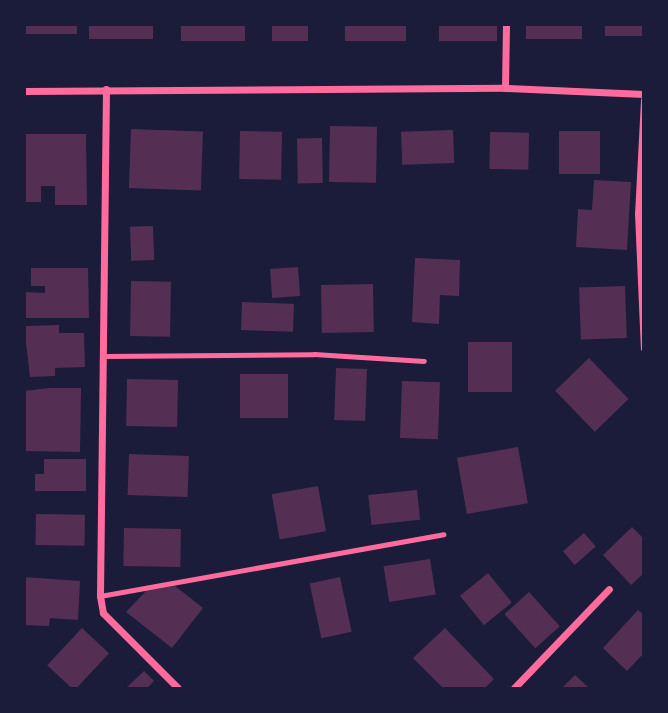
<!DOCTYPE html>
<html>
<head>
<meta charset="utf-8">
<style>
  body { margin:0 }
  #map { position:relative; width:668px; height:713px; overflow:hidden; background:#1b1b3a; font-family:"Alegreya Sans",sans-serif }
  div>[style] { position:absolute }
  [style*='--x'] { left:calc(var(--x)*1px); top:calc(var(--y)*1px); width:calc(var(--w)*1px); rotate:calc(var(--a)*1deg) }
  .building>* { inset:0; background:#542f53; transform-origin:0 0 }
  .service>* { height:5px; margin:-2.5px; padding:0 2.5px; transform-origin:2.5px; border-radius:2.5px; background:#ff6b9d }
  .minor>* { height:7px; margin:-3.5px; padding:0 3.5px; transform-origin:3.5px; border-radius:3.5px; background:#ff6b9d }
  span { translate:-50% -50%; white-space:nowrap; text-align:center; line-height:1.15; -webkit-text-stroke:5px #1b1b3a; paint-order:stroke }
  .frame { position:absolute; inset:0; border:26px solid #1b1b3a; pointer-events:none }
</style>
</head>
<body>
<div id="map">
  <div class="building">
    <i style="left:24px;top:24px;width:53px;height:10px"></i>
    <i style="left:89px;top:24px;width:64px;height:15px"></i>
    <i style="left:181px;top:24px;width:64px;height:17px"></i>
    <i style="left:272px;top:24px;width:36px;height:17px"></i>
    <i style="left:345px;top:24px;width:61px;height:17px"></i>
    <i style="left:439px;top:24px;width:58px;height:17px"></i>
    <i style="left:526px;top:24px;width:56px;height:15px"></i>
    <i style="left:605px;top:24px;width:39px;height:12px"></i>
    <i style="left:330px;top:126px;width:47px;height:56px;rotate:1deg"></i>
    <i style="left:131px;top:129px;width:72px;height:59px;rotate:2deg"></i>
    <i style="left:453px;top:130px;width:33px;height:52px;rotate:88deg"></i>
    <i style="left:240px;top:131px;width:42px;height:48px;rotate:1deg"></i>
    <i style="left:559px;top:131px;width:41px;height:43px"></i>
    <i style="left:490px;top:132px;width:39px;height:37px;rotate:1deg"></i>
    <i style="clip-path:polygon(24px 134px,86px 134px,87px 205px,55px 205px,55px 186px,41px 186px,41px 202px,24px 202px)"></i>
    <i style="left:322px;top:138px;width:45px;height:25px;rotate:89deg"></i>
    <i style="clip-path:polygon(594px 180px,631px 182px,627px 250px,576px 247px,578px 209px,592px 210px)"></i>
    <i style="left:153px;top:226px;width:34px;height:23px;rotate:88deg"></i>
    <i style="clip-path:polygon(415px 258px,460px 260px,459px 296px,440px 295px,439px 324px,412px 322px)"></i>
    <i style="left:298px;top:267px;width:29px;height:28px;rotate:86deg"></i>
    <i style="clip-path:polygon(31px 268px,88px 268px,89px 318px,25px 318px,25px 292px,45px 293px,45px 286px,31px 286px)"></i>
    <i style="left:131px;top:281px;width:40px;height:55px;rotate:1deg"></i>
    <i style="left:373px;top:284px;width:48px;height:52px;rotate:89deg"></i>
    <i style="left:625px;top:286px;width:52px;height:46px;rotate:88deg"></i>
    <i style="left:242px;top:302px;width:52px;height:28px;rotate:2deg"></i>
    <i style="clip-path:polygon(59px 325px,59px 333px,84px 333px,85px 367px,55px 368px,55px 376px,30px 377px,24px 326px)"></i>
    <i style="left:468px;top:342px;width:44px;height:50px"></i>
    <i style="left:589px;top:358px;width:57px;height:47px;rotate:46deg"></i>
    <i style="left:336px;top:368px;width:31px;height:52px;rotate:2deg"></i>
    <i style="left:240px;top:374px;width:48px;height:44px"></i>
    <i style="left:127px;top:379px;width:51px;height:47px;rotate:1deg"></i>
    <i style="left:402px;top:381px;width:38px;height:57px;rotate:2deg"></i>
    <i style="clip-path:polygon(49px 388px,81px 388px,80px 452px,24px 451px,24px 391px)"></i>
    <i style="left:518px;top:447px;width:57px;height:62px;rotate:80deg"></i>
    <i style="left:129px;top:454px;width:60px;height:41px;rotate:2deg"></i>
    <i style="clip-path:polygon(44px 459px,86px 459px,86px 491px,35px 491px,35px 474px,44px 474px)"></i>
    <i style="left:318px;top:486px;width:46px;height:47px;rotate:80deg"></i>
    <i style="left:417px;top:490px;width:30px;height:49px;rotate:84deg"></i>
    <i style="left:36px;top:514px;width:49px;height:31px;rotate:1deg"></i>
    <i style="clip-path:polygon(632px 527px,644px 539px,644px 573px,631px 585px,603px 555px)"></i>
    <i style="left:124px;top:528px;width:57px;height:38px;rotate:1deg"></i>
    <i style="left:584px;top:533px;width:18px;height:28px;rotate:49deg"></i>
    <i style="left:430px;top:559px;width:36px;height:47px;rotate:81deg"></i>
    <i style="left:488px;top:573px;width:38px;height:36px;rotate:51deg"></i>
    <i style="clip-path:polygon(24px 577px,80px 581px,78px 620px,50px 618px,49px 626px,24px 625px)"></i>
    <i style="left:340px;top:577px;width:56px;height:31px;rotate:78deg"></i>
    <i style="clip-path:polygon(175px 586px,203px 608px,172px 648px,126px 612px,146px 591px)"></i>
    <i style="left:529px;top:592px;width:46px;height:33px;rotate:48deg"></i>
    <i style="clip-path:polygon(638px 610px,644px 615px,644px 653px,627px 671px,603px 648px)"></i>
    <i style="left:82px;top:628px;width:37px;height:51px;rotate:43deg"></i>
    <i style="clip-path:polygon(445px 628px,494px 679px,485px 688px,443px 688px,413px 658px)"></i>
    <i style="clip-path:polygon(144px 671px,154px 681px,147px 688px,126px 688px)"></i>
    <i style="clip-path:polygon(575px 675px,589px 688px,562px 688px)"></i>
  </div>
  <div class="service">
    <i style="--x:105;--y:356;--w:209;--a:-0.5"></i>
    <i style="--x:314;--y:354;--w:110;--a:3.6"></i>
    <i style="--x:100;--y:596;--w:349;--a:-10.2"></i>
  </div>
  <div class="minor">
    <i style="--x:505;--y:88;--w:64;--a:-89.1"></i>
    <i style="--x:106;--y:89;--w:507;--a:90.68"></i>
    <i style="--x:100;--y:596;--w:17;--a:80"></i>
    <i style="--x:103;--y:613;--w:106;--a:45"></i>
    <i style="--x:24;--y:91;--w:481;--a:-0.4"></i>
    <i style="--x:505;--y:88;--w:139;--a:2.5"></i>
    <i style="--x:644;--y:100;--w:113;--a:93"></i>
    <i style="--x:638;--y:213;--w:135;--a:87.5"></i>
    <i style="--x:514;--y:688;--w:137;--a:-46.2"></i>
  </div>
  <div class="frame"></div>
</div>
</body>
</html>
